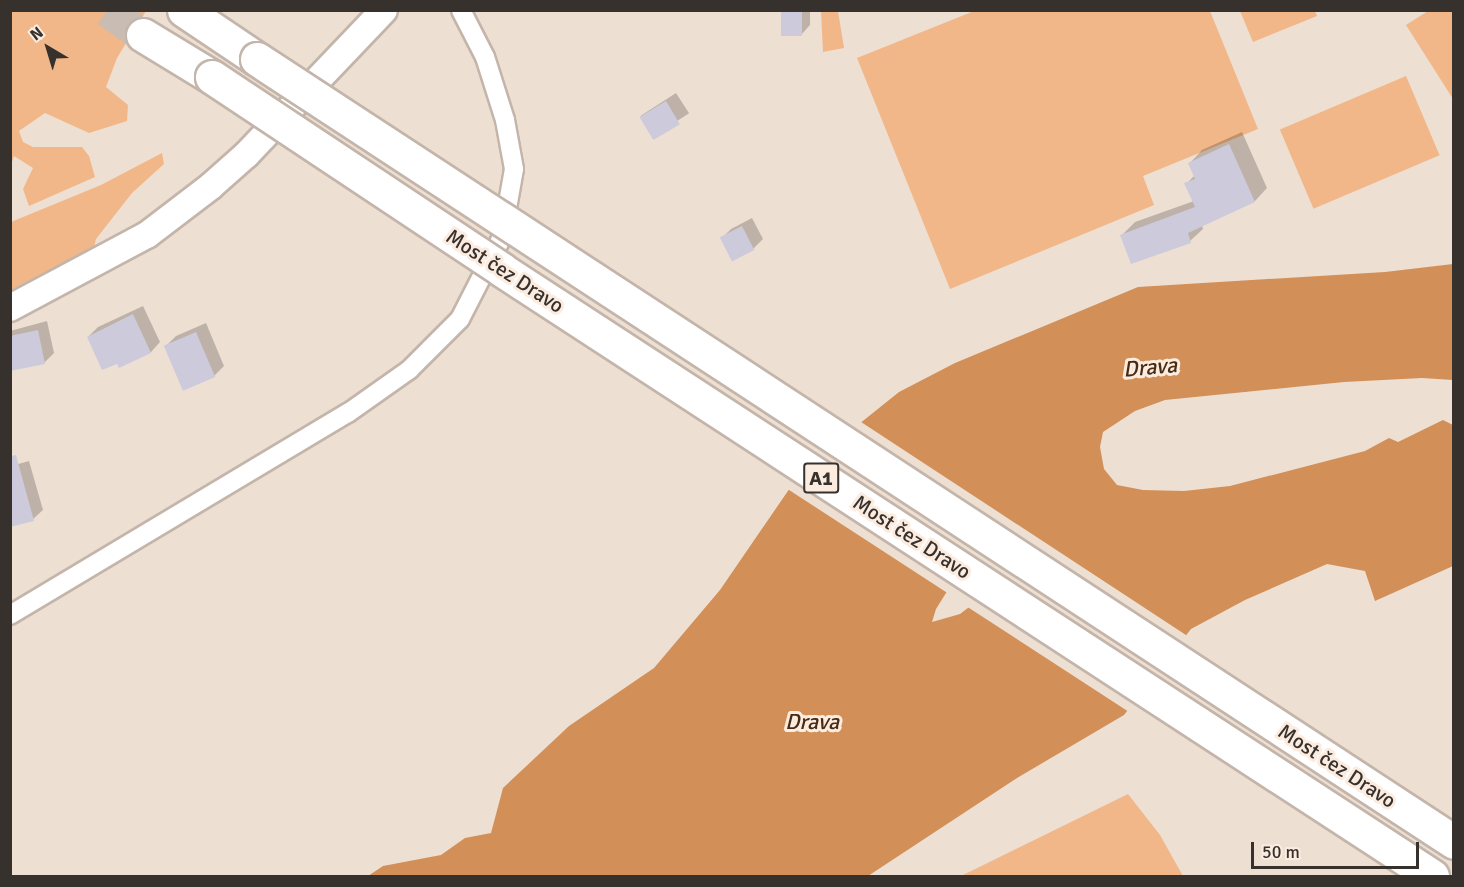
<!DOCTYPE html>
<html>
<head>
<meta charset="utf-8">
<style>
  body { margin:0 }
  #map { position:relative; width:1464px; height:887px; overflow:hidden; background:#eedfd3; font-family:Signika,sans-serif }
  div>[style] { position:absolute }
  [style*='--x'] { left:calc(var(--x)*1px); top:calc(var(--y)*1px); width:calc(var(--w)*1px); rotate:calc(var(--a)*1deg) }
  .green>* { inset:0; background:#f1b788; transform-origin:0 0 }
  .water>* { inset:0; background:#d28f57 }
  .pier>* { inset:0; background:#eedfd3 }
  .shadow>* { inset:0; background:#0003; transform-origin:0 0 }
  .building>* { inset:0; background:#cccadb; transform-origin:0 0 }
  .highway-tunnel>* { height:33px; margin-top:-16.5px; transform-origin:0; background:repeating-linear-gradient(90deg,#c9bcb2 0 33px,transparent 0 49px) }
  .roads { filter:drop-shadow(2px 0 #c4b5aa) drop-shadow(-2px 0 #c4b5aa) drop-shadow(0 2px #c4b5aa) drop-shadow(0 -2px #c4b5aa) }
  .street>* { height:18px; margin:-9px; padding:0 9px; transform-origin:9px; border-radius:9px; background:#fff }
  .secondary>* { height:26px; margin:-13px; padding:0 13px; transform-origin:13px; border-radius:13px; background:#fff }
  .highway>* { height:33px; margin:-16.5px; padding:0 16.5px; transform-origin:16.5px; border-radius:16.5px; background:#fff }
  .bridges { filter:drop-shadow(2px 0 #c4b5aa) drop-shadow(-2px 0 #c4b5aa) drop-shadow(0 2px #c4b5aa) drop-shadow(0 -2px #c4b5aa) }
  .highway-bridge>* { height:33px; margin:-16.5px; padding:0 16.5px; transform-origin:16.5px; border-radius:16.5px; background:#fff }
  span { translate:-50% -50%; white-space:nowrap; text-align:center; line-height:1.15; -webkit-text-stroke:6px #fcece0; paint-order:stroke }
  .shield-label span { padding:2px 4px; background:#fcece0; border:2px solid; border-radius:4px; -webkit-text-stroke-width:0 }
  .shield-label { font-size:20px; color:#37312d; font-weight:700 }
  .street-label { font-size:21px; color:#37312d }
  .water-label { font-size:22px; color:#472b12; font-style:italic }
  .frame { position:absolute; inset:0; border:12px solid #37312d; pointer-events:none }
  .north { position:absolute; left:18px; top:18px; width:60px; height:60px; -webkit-text-stroke:4px #fcece0; paint-order:stroke; rotate:322deg; font-size:16px; font-weight:700; line-height:24px; text-align:center; color:#37312d }
  .north::after { content:''; display:block; margin:auto; width:21px; height:27px; background:#37312d; clip-path:polygon(50% 0,100% 100%,50% 72%,0 100%) }
  .scale { position:absolute; left:1251px; top:842px; width:168px; height:27px; box-sizing:border-box; border:3px solid #37312d; border-top:0; padding-left:8px; font-size:18px; line-height:21px; white-space:nowrap; color:#37312d; -webkit-text-stroke:4px #fcece0; paint-order:stroke }
</style>
</head>
<body>
<div id="map">
  <div class="green">
    <i style="clip-path:polygon(11px 11px,146px 11px,117px 58px,106px 87px,128px 105px,127px 121px,89px 133px,45px 113px,19px 131px,23px 142px,33px 147px,82px 147px,89px 156px,95px 177px,29px 206px,23px 189px,33px 168px,14px 156px,11px 165px)"></i>
    <i style="clip-path:polygon(821px 11px,838px 11px,844px 48px,823px 52px)"></i>
    <i style="clip-path:polygon(974px 11px,1210px 11px,1258px 129px,1143px 176px,1154px 205px,950px 289px,857px 58px)"></i>
    <i style="clip-path:polygon(1240px 11px,1315px 11px,1317px 16px,1253px 42px)"></i>
    <i style="clip-path:polygon(1428px 11px,1453px 11px,1453px 99px,1406px 25px)"></i>
    <i style="left:1406px;top:76px;width:86px;height:137px;rotate:67deg"></i>
    <i style="clip-path:polygon(162px 153px,164px 164px,132px 193px,96px 239px,94px 247px,83px 255px,11px 291px,11px 222px,101px 185px)"></i>
    <i style="clip-path:polygon(1128px 794px,1160px 835px,1183px 876px,961px 876px)"></i>
  </div>
  <div class="water">
    <i style="clip-path:polygon(evenodd,1453px 264px,1453px 380px,1422px 378px,1344px 382px,1165px 400px,1135px 411px,1103px 432px,1100px 447px,1104px 469px,1117px 485px,1143px 490px,1184px 491px,1230px 486px,1365px 451px,1389px 438px,1398px 442px,1443px 420px,1453px 425px,1453px 566px,1375px 601px,1365px 571px,1327px 564px,1245px 600px,1191px 629px,1124px 715px,1017px 778px,868px 876px,368px 876px,383px 866px,441px 855px,465px 838px,491px 833px,503px 788px,569px 726px,654px 668px,720px 590px,803px 469px,899px 392px,955px 363px,1138px 287px,1385px 272px,1453px 264px,1001px 543px,1026px 564px,960px 614px,932px 622px,936px 609px,956px 577px,1001px 543px)"></i>
  </div>
  <div class="pier">
    <i style="clip-path:polygon(858px 420px,1189px 637px,1129px 712px,966px 606px,1023px 562px,1002px 545px,958px 579px,949px 594px,786px 488px,801px 467px)"></i>
  </div>
  <div class="shadow">
    <i style="clip-path:polygon(783px 10px,810px 10px,810px 25px,801px 35px)"></i>
    <i style="left:676px;top:93px;width:24px;height:42px;rotate:57deg"></i>
    <i style="clip-path:polygon(1242px 132px,1267px 188px,1255px 201px,1202px 225px,1203px 229px,1190px 241px,1122px 235px,1135px 222px,1194px 201px,1186px 184px,1195px 175px,1190px 163px,1202px 150px)"></i>
    <i style="clip-path:polygon(752px 218px,763px 239px,753px 249px,733px 259px,722px 238px,731px 229px)"></i>
    <i style="clip-path:polygon(143px 306px,160px 342px,151px 352px,120px 366px,88px 337px,98px 327px)"></i>
    <i style="clip-path:polygon(47px 321px,54px 353px,45px 362px,10px 370px,10px 331px)"></i>
    <i style="clip-path:polygon(206px 323px,224px 366px,214px 376px,166px 346px,176px 336px)"></i>
    <i style="clip-path:polygon(29px 461px,43px 510px,33px 519px,11px 466px)"></i>
  </div>
  <div class="building">
    <i style="left:781px;top:10px;width:21px;height:26px"></i>
    <i style="left:666px;top:101px;width:27px;height:31px;rotate:59deg"></i>
    <i style="clip-path:polygon(1229px 144px,1255px 202px,1188px 233px,1191px 243px,1131px 264px,1120px 235px,1195px 207px,1184px 183px,1195px 179px,1188px 163px)"></i>
    <i style="left:742px;top:226px;width:27px;height:25px;rotate:63deg"></i>
    <i style="clip-path:polygon(133px 314px,151px 353px,119px 368px,117px 364px,102px 370px,87px 337px)"></i>
    <i style="clip-path:polygon(38px 330px,45px 364px,10px 371px,10px 336px)"></i>
    <i style="left:196px;top:332px;width:49px;height:35px;rotate:67deg"></i>
    <i style="clip-path:polygon(16px 455px,34px 521px,10px 527px,10px 456px)"></i>
  </div>
  <div class="highway-tunnel">
    <i style="--x:107;--y:10;--w:44;--a:34.8"></i>
  </div>
  <div class="roads">
    <div class="street">
      <i style="--x:10;--y:615;--w:394;--a:-30.9"></i>
      <i style="--x:348;--y:413;--w:75;--a:-35.2"></i>
      <i style="--x:409;--y:370;--w:72;--a:-45"></i>
      <i style="--x:460;--y:319;--w:92;--a:-62.9"></i>
      <i style="--x:502;--y:237;--w:69;--a:-80"></i>
      <i style="--x:514;--y:169;--w:50;--a:-100.4"></i>
      <i style="--x:505;--y:120;--w:66;--a:-107.6"></i>
      <i style="--x:485;--y:57;--w:53;--a:-117.1"></i>
    </div>
    <div class="secondary">
      <i style="--x:10;--y:308;--w:155;--a:-28.1"></i>
      <i style="--x:147;--y:235;--w:81;--a:-37.4"></i>
      <i style="--x:211;--y:186;--w:47;--a:-41.5"></i>
      <i style="--x:246;--y:155;--w:200;--a:-46.4"></i>
    </div>
    <div class="highway">
      <i style="--x:184;--y:10;--w:88;--a:33.9"></i>
      <i style="--x:143;--y:35;--w:81;--a:31.3"></i>
    </div>
  </div>
  <div class="bridges">
    <div class="highway-bridge">
      <i style="--x:257;--y:59;--w:1430;--a:33.19"></i>
      <i style="--x:212;--y:77;--w:348;--a:33.6"></i>
      <i style="--x:502;--y:270;--w:1110;--a:33.09"></i>
    </div>
  </div>
  <div class="shield-label">
    <span style="left:821px;top:478px">A1</span>
  </div>
  <div class="street-label">
    <span style="left:505px;top:271px;rotate:33deg">Most čez Dravo</span>
    <span style="left:912px;top:537px;rotate:33deg">Most čez Dravo</span>
    <span style="left:1337px;top:766px;rotate:33deg">Most čez Dravo</span>
  </div>
  <div class="water-label">
    <span style="left:1150px;top:367px;rotate:-5deg">Drava</span>
    <span style="left:812px;top:722px">Drava</span>
  </div>
  <div class="frame"></div>
  <div class="north">N</div>
  <div class="scale">50 m</div>
</div>
</body>
</html>
